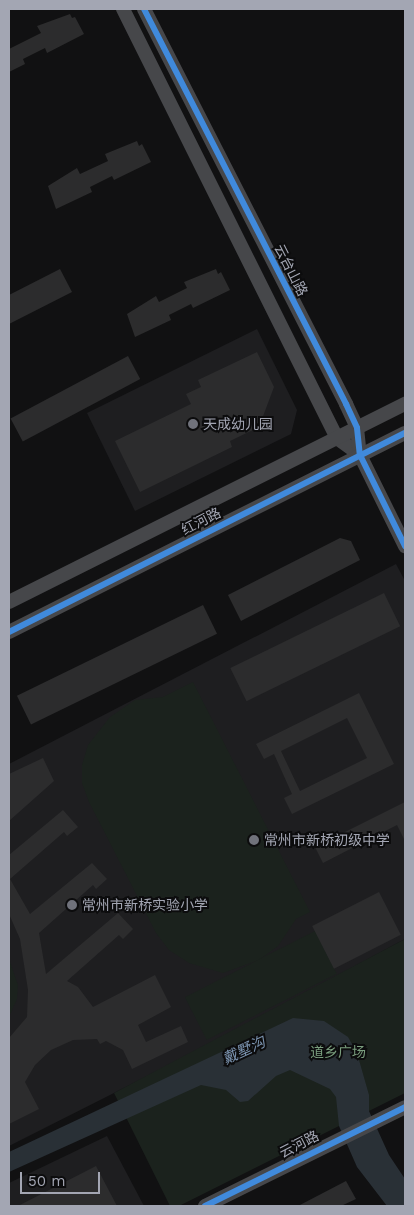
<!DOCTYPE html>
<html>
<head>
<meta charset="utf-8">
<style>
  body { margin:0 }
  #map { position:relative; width:414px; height:1215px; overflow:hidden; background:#111112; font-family:"Work Sans","Noto Sans SC",sans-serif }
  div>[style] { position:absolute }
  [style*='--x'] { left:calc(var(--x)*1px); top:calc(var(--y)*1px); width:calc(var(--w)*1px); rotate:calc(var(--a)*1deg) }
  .built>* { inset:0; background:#1e1e20 }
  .green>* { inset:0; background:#1b221d; transform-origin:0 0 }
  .water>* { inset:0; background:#293036 }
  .building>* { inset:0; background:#2c2c2d; transform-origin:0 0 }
  .minor>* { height:14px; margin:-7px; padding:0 7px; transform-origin:7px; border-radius:7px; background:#46474a }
  .cycleway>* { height:6px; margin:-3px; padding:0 3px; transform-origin:3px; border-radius:3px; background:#408adc }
  .dots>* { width:14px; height:14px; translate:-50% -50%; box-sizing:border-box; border:2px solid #0c0c0d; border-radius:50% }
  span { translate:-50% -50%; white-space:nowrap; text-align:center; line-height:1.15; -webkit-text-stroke:4px #0c0c0d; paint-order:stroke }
  .street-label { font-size:14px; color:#a3a6b3 }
  .poi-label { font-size:14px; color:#a3a6b3 }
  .left { translate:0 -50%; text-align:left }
  .park-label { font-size:14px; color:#7a9e7e }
  .water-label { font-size:15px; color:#7a92ae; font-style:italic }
  .frame { position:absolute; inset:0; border:10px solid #a3a6b3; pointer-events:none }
  .scale { position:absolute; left:20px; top:1172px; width:80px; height:22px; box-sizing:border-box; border:2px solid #a3a6b3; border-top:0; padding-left:6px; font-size:15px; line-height:18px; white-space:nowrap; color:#a3a6b3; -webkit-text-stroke:4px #0c0c0d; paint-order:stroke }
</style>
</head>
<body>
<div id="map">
  <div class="built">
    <i style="clip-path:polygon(257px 329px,297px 410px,291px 434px,135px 511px,87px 413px)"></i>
    <i style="clip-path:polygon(396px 564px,405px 581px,405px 939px,207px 1046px,9px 1146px,9px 764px)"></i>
    <i style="clip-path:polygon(107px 1136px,144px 1206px,9px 1206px,9px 1183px)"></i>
  </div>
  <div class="green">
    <i style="clip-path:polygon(193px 682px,310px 912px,296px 919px,278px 946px,259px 960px,223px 973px,189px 963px,169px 950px,156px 933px,89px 802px,82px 783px,82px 765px,88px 745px,110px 717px,135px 700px,163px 697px)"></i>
    <i style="left:315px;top:931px;width:48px;height:146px;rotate:63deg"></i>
    <i style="clip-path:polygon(405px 939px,405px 1093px,179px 1206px,170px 1206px,114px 1093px)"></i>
    <i style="clip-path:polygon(9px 959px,18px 985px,17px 999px,9px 1017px)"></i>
  </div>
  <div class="water">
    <i style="clip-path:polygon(293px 1018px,324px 1021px,348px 1037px,357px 1053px,369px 1095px,369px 1111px,389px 1155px,405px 1179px,405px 1206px,387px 1206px,357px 1167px,339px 1126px,336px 1097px,330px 1089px,290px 1070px,276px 1076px,248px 1101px,240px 1102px,226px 1090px,201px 1085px,9px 1172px,9px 1152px)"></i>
  </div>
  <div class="building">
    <i style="clip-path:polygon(70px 14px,72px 18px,75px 17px,84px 34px,47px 53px,45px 48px,23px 59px,25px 64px,9px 72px,9px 49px,41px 33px,37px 26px)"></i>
    <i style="clip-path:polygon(137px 141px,139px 146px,142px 144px,151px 162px,114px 180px,112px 176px,90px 187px,92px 192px,56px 209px,48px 186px,77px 168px,80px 174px,108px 161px,105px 154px)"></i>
    <i style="clip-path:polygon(60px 269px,72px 292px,9px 324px,9px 295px)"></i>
    <i style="clip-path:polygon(216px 269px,218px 274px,221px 272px,230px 290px,193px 308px,191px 304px,169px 315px,171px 320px,135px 337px,127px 314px,156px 296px,159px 302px,187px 288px,184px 282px)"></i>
    <i style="clip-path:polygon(257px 352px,274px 387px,259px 427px,230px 441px,232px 447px,140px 492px,115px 441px,191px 404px,186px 394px,201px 387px,198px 380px)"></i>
    <i style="left:128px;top:356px;width:26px;height:133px;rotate:62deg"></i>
    <i style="clip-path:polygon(340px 538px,351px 541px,360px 560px,241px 621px,228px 595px)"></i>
    <i style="left:384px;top:593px;width:37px;height:171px;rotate:64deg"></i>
    <i style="left:203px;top:605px;width:32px;height:207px;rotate:64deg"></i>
    <i style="clip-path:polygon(evenodd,359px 693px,394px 764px,292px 814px,284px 798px,292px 794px,274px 754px,264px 759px,256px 744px,359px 693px,347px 718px,367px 758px,300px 791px,281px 751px,347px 718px)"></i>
    <i style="clip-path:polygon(43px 758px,54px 781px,9px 821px,9px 774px)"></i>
    <i style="clip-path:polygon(405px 802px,405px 841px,397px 825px,323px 863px,315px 847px)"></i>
    <i style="clip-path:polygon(63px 810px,78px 827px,67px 836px,64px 832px,10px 879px,30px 914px,92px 863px,107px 879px,96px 889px,93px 885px,39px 933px,46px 974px,118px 913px,133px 929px,123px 939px,119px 935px,67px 981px,78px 987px,93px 1007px,155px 975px,171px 1007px,138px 1025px,146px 1042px,181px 1026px,188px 1042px,132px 1069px,123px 1050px,106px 1041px,100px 1044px,97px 1039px,73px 1040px,51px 1050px,35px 1065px,25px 1082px,39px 1109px,9px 1124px,9px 1038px,27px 1017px,28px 990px,20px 939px,9px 914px,9px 855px)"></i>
    <i style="left:379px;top:892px;width:48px;height:75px;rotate:63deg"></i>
    <i style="clip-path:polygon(96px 1166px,117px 1206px,18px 1206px)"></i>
    <i style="clip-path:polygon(346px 1181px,356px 1199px,341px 1206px,298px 1206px)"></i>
  </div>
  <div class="minor">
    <i style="--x:123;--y:9;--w:479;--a:63.5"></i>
    <i style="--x:337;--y:438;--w:29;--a:36"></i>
    <i style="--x:144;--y:9;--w:444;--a:62.9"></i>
    <i style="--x:346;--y:404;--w:26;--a:65"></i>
    <i style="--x:357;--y:428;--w:27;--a:84"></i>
    <i style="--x:360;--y:455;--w:102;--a:63.7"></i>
    <i style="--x:9;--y:602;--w:443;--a:-26.6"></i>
    <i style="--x:9;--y:632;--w:443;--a:-26.7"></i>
    <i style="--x:205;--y:1206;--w:223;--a:-26.3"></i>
  </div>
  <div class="cycleway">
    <i style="--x:144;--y:9;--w:444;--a:62.9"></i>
    <i style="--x:346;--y:404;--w:26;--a:65"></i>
    <i style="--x:357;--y:428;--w:27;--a:84"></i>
    <i style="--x:360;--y:455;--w:102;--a:63.7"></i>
    <i style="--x:9;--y:632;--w:443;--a:-26.7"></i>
    <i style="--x:205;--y:1206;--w:223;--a:-26.3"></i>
  </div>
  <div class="dots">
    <i style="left:193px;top:424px;background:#70727b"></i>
    <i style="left:254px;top:840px;background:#70727b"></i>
    <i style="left:72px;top:905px;background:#70727b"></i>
  </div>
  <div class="street-label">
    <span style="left:291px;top:270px;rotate:63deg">云台山路</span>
    <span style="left:201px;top:521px;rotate:-27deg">红河路</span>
    <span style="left:299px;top:1144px;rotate:-27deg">云河路</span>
  </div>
  <div class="poi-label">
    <span class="left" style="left:203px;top:424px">天成幼儿园</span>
    <span class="left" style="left:264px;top:840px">常州市新桥初级中学</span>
    <span class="left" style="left:82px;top:905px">常州市新桥实验小学</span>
  </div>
  <div class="park-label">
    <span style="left:338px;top:1052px">道乡广场</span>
  </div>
  <div class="water-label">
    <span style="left:244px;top:1051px;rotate:-25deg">戴墅沟</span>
  </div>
  <div class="frame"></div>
  <div class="scale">50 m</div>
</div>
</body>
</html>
